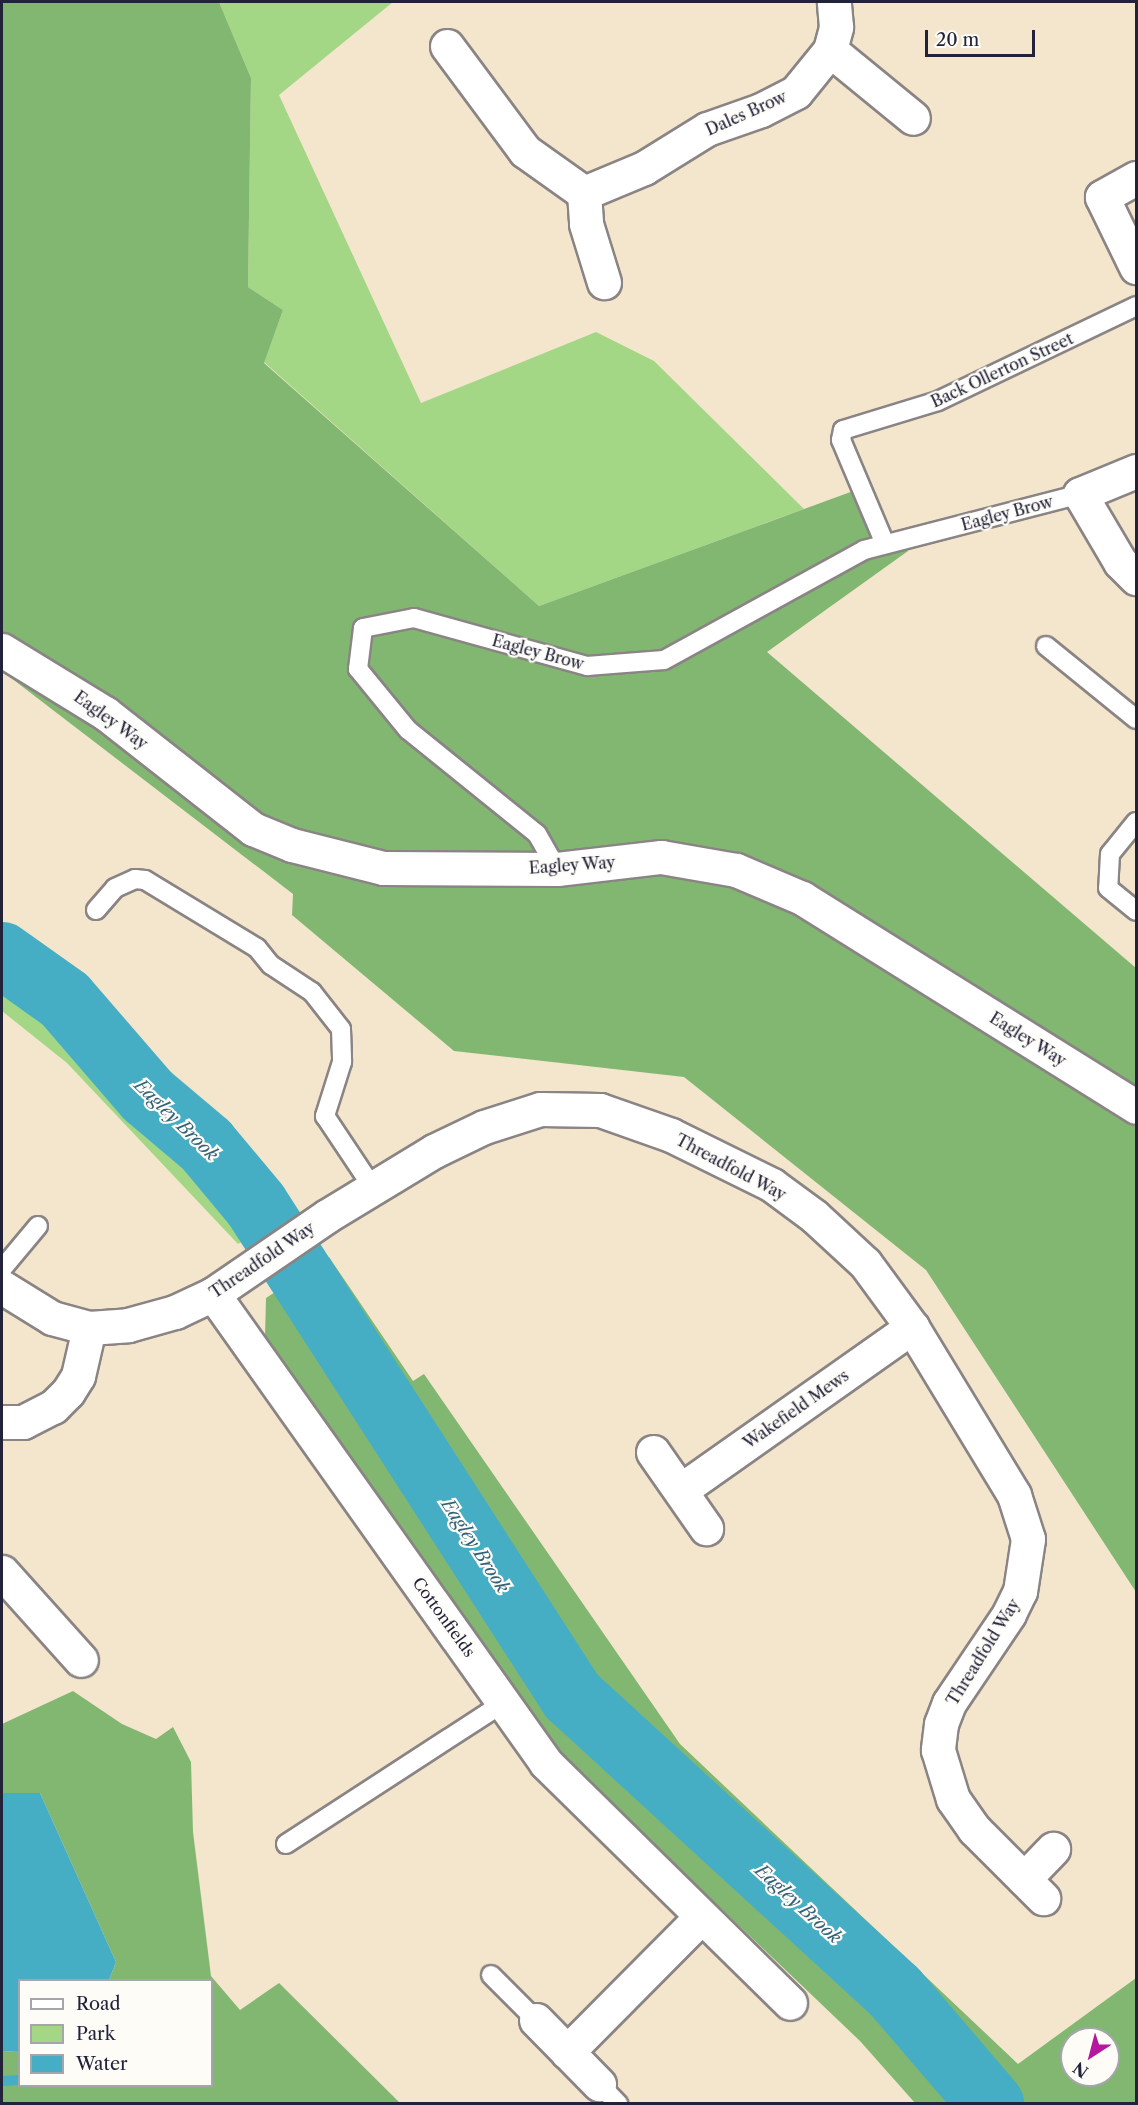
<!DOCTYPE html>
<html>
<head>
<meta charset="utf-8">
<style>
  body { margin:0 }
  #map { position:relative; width:1138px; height:2105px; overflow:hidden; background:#f3e6cd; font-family:"Libre Caslon Text",serif }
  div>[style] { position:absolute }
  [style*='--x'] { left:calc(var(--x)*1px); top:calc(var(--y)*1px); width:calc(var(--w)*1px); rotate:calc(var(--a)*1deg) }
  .green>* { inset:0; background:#a3d685 }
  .forest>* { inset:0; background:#82b772 }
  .water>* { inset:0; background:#45aec5 }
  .stream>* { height:10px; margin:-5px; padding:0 5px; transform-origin:5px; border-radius:5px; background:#45aec5 }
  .river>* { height:66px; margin:-33px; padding:0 33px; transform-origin:33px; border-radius:33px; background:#45aec5 }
  .roads { filter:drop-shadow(2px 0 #8a8484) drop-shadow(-2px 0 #8a8484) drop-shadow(0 2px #8a8484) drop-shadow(0 -2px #8a8484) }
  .service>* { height:18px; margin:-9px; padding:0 9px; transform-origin:9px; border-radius:9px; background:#fff }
  .minor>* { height:33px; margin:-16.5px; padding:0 16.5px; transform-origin:16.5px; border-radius:16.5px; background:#fff }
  span { translate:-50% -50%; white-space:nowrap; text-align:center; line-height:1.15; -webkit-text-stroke:4.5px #fdfcf7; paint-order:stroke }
  .street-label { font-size:16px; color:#22223b }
  .water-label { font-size:18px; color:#326179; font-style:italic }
  .frame { position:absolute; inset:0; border:3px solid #22223b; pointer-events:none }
  .legend { position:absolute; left:18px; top:1979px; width:195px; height:108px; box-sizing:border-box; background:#fdfcf7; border:2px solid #a5a5ac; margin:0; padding:8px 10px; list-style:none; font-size:18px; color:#22223b }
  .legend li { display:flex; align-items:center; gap:12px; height:30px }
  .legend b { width:30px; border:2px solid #a5a5ac }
  .north { position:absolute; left:1060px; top:2027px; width:60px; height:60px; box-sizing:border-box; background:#fdfcf7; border:2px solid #a5a5ac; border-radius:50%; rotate:216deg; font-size:16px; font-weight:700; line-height:24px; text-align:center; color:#22223b }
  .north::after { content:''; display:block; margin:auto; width:21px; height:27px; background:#b5179e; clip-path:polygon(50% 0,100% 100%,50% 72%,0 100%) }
  .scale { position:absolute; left:925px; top:30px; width:110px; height:27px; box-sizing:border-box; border:3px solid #22223b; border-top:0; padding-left:8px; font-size:18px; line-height:21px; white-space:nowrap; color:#22223b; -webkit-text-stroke:4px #fdfcf7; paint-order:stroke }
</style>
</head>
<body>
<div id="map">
  <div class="green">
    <i style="clip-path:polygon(219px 2px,393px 2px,279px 95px,421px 403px,596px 332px,654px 361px,804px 509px,539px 606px,264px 362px,283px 310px,248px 287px,251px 78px)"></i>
    <i style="clip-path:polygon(2px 930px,31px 944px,44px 969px,108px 1017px,116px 1039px,291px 1212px,238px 1244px,67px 1063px,2px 1011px)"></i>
  </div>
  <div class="forest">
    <i style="clip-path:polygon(2px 2px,219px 2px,251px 78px,248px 287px,283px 310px,264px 363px,539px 606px,856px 490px,908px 551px,767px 652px,1136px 968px,1136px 1592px,926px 1270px,684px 1077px,454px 1051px,292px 915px,293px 894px,2px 671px)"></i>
    <i style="clip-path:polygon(evenodd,329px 1257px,413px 1381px,424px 1374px,680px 1744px,1018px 2064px,1136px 1978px,1136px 2103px,915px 2103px,860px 2041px,558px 1753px,265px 1337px,266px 1298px,329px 1257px,1072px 2039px,1108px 2039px,1108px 2075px,1072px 2075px,1072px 2039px)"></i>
    <i style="clip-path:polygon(73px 1691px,122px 1724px,156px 1739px,173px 1727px,191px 1762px,193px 1832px,211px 1976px,240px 2010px,279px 1983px,400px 2103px,2px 2103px,2px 2051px,19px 2052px,20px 2086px,212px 2086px,212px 1980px,109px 1980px,116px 1962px,40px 1793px,2px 1793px,2px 1724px)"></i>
  </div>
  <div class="water">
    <i style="clip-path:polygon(2px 1793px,40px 1793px,116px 1962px,109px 1980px,20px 1980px,19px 2052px,2px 2051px)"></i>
  </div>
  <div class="stream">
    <i style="--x:2;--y:2081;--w:18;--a:-3"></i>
  </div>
  <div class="river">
    <i style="--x:2;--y:955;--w:77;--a:35.5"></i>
    <i style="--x:65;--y:1000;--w:127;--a:49.2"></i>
    <i style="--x:148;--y:1096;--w:76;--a:40.2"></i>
    <i style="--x:206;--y:1145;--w:78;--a:50.2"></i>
    <i style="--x:256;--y:1205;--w:584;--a:57.24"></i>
    <i style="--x:572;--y:1696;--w:438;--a:42.5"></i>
    <i style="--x:895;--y:1992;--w:148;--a:49.4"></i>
  </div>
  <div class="roads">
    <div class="service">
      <i style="--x:885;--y:544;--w:113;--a:-112.9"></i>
      <i style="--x:841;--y:440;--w:10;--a:-79"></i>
      <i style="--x:843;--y:430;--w:99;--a:-17"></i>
      <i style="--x:938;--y:401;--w:220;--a:-25.6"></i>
      <i style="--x:1046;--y:646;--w:116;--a:39"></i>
      <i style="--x:1136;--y:822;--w:41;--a:129.1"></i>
      <i style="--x:1110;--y:854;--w:34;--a:93"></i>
      <i style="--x:1108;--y:888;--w:36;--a:39"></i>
      <i style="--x:557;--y:869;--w:40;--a:-119.7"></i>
      <i style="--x:537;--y:834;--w:166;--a:-141.1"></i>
      <i style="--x:408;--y:730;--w:79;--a:-129.3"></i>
      <i style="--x:358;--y:669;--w:41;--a:-83"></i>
      <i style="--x:363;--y:628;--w:52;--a:-11.1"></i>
      <i style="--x:414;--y:618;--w:180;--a:15.5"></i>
      <i style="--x:587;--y:666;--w:77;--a:-4.5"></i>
      <i style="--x:664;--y:660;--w:228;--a:-28.8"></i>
      <i style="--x:864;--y:550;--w:223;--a:-14.5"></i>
      <i style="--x:96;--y:910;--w:29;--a:-49"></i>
      <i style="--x:115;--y:888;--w:22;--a:-24"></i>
      <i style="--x:135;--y:879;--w:10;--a:6"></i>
      <i style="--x:145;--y:880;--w:131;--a:31.3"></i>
      <i style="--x:257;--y:948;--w:22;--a:51"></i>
      <i style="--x:271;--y:965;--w:49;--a:33.4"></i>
      <i style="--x:312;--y:992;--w:47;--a:51.9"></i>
      <i style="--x:341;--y:1029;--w:33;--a:88"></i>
      <i style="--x:342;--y:1062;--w:57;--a:107.5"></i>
      <i style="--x:325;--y:1116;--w:87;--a:56.3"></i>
      <i style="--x:2;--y:1269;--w:56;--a:-50.1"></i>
      <i style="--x:286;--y:1844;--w:261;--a:-33"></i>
      <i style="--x:491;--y:1975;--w:64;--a:45"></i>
      <i style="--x:599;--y:2084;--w:28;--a:46"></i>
    </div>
    <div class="minor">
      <i style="--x:447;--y:46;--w:131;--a:53.4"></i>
      <i style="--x:525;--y:151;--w:72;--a:35.4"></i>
      <i style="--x:584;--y:193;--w:65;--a:-22.6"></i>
      <i style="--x:644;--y:168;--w:74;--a:-31.8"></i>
      <i style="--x:707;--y:129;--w:57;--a:-19.4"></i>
      <i style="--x:761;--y:110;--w:39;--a:-27"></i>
      <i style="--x:796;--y:92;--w:54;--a:-51"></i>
      <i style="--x:830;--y:50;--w:24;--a:-75"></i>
      <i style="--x:836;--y:27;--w:25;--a:-95"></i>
      <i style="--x:830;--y:50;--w:107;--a:39.3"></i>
      <i style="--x:1136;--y:178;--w:39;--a:151"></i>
      <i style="--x:1102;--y:197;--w:78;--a:64.1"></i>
      <i style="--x:584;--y:193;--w:31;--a:86"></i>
      <i style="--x:586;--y:224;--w:61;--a:72.8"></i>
      <i style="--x:1136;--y:471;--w:61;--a:157.7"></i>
      <i style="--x:1080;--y:494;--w:79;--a:59.5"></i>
      <i style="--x:1120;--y:562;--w:23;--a:45"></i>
      <i style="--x:2;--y:650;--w:121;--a:31.5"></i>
      <i style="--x:105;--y:713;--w:188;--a:38.1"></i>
      <i style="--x:253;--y:829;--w:42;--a:22.3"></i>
      <i style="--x:292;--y:845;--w:94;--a:14.2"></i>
      <i style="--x:383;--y:868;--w:174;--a:0.3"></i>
      <i style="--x:557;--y:869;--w:105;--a:-6.6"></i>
      <i style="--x:661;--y:857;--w:76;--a:9.8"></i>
      <i style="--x:736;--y:870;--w:72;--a:23"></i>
      <i style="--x:802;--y:898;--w:394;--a:32"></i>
      <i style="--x:2;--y:1287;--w:59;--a:31.8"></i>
      <i style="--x:52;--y:1318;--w:38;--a:15"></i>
      <i style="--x:89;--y:1328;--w:39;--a:-4"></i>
      <i style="--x:128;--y:1325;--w:49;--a:-15.5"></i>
      <i style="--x:175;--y:1312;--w:42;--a:-25.3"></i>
      <i style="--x:213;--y:1294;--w:138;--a:-34.4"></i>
      <i style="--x:327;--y:1216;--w:125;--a:-31.3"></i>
      <i style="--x:434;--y:1151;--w:55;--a:-25.6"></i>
      <i style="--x:484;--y:1127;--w:59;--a:-17.8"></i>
      <i style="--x:540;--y:1109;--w:60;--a:1"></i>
      <i style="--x:600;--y:1110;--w:75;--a:19.4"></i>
      <i style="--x:671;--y:1135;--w:113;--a:26.3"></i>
      <i style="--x:772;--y:1185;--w:52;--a:36.4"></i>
      <i style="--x:814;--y:1216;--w:69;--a:42.7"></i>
      <i style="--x:865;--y:1263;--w:79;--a:53.7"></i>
      <i style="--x:912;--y:1327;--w:197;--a:58.7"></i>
      <i style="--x:1014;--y:1495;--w:46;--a:72.3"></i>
      <i style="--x:1028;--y:1539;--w:53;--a:98.7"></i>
      <i style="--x:1020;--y:1591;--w:25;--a:116"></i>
      <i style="--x:1009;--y:1614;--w:107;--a:124"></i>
      <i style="--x:949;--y:1703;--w:22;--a:111"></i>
      <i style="--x:941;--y:1724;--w:26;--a:97"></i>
      <i style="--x:938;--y:1750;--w:51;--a:73"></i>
      <i style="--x:953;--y:1799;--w:37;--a:55"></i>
      <i style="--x:974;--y:1829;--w:98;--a:45"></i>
      <i style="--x:213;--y:1294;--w:575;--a:54.62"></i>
      <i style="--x:546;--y:1763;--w:342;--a:44.5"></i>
      <i style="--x:2;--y:1422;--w:21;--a:0"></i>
      <i style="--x:23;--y:1422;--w:34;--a:-27"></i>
      <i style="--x:53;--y:1407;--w:21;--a:-45"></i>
      <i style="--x:68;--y:1392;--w:19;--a:-58"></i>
      <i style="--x:78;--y:1376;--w:49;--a:-77.1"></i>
      <i style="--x:653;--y:1452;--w:93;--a:55.1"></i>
      <i style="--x:681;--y:1490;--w:283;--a:-35.2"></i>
      <i style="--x:2;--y:1572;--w:118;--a:48.1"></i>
      <i style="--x:1024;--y:1879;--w:42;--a:-46"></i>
      <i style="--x:536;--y:2020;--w:90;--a:45.5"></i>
      <i style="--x:567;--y:2052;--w:190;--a:-45.2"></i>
    </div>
  </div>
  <div class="street-label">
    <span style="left:746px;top:113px;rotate:-24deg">Dales Brow</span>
    <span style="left:1002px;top:370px;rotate:-25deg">Back Ollerton Street</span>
    <span style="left:1007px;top:513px;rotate:-15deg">Eagley Brow</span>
    <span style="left:538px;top:652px;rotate:15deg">Eagley Brow</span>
    <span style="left:111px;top:720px;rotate:36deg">Eagley Way</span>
    <span style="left:572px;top:865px;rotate:-4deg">Eagley Way</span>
    <span style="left:1028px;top:1039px;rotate:32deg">Eagley Way</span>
    <span style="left:731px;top:1167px;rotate:28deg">Threadfold Way</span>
    <span style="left:262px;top:1260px;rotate:-34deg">Threadfold Way</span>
    <span style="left:796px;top:1409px;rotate:-35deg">Wakefield Mews</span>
    <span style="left:444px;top:1617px;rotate:54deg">Cottonfields</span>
    <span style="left:983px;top:1652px;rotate:-58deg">Threadfold Way</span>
  </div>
  <div class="water-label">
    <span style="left:176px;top:1120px;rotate:44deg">Eagley Brook</span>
    <span style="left:475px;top:1546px;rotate:57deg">Eagley Brook</span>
    <span style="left:798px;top:1904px;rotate:42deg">Eagley Brook</span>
  </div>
  <div class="frame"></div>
  <ul class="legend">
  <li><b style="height:8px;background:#fff"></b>Road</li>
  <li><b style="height:16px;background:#a3d685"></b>Park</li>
  <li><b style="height:16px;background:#45aec5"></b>Water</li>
  </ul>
  <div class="north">N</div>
  <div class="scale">20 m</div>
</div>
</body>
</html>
